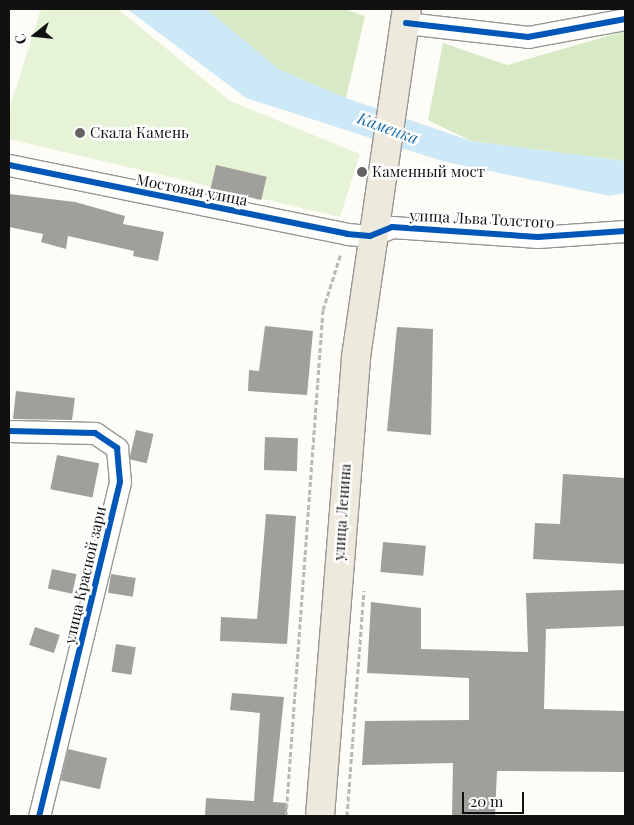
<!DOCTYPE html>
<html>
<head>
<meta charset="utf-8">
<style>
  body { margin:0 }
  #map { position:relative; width:634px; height:825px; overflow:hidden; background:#fdfcf7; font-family:"Playfair Display",serif }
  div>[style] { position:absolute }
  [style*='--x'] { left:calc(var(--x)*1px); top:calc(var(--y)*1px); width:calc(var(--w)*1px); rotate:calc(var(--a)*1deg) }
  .green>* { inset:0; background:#e7f3d7 }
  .forest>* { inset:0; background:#d8eac5 }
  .water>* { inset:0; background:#cde8f7 }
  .building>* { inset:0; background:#a19f9c; transform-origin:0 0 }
  .path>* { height:3px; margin-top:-1.5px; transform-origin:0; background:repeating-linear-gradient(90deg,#b9b9b8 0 5px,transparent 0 7.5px) }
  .roads { filter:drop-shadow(1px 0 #979795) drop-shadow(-1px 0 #979795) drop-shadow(0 1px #979795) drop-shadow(0 -1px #979795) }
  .minor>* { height:21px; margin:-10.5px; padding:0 10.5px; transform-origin:10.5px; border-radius:10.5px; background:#fffffe }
  .primary>* { height:28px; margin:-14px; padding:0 14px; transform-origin:14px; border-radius:14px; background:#ede9dc }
  .cycleway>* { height:6px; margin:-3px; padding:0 3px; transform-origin:3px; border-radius:3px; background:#0057b8 }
  .dots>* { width:14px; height:14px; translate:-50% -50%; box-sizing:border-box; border:2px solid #fff; border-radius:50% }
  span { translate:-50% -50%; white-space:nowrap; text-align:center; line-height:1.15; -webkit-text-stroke:5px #fff; paint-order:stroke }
  .poi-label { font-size:15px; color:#111 }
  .left { translate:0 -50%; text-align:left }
  .street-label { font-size:15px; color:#111 }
  .water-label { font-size:16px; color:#1768a6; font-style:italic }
  .frame { position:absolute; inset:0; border:10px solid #111; pointer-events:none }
  .north { position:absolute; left:10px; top:10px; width:50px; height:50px; -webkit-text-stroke:4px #fff; paint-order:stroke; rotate:254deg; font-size:14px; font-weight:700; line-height:20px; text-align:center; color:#111 }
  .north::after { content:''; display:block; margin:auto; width:18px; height:22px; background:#111; clip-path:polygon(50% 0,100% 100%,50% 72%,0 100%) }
  .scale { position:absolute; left:462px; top:792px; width:62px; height:22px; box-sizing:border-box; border:2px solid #111; border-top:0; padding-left:6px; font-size:15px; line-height:18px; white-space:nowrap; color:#111; -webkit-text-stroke:4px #fff; paint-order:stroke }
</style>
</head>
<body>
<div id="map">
  <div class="green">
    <i style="clip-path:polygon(41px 9px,118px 9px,230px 101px,360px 154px,340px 217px,9px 139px,9px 110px)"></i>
  </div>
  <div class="forest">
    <i style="clip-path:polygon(206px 9px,344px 9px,365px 16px,346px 98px,280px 70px)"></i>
    <i style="clip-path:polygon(625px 31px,625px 161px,471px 141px,428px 120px,443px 43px,507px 65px)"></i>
  </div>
  <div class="water">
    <i style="clip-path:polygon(127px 9px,206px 9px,280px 70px,346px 98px,471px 141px,625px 161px,625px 193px,610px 196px,442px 161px,246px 98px)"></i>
  </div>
  <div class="building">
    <i style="left:216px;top:165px;width:52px;height:24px;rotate:13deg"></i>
    <i style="clip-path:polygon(9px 194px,75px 202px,125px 216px,123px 224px,164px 232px,158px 261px,133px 256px,134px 251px,68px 236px,66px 249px,41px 242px,43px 234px,9px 227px)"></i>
    <i style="clip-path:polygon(265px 326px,313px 331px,307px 395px,248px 391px,249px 370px,259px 371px)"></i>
    <i style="clip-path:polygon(397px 327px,433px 329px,431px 435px,387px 431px)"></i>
    <i style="clip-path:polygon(16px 391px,75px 398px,72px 420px,13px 419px)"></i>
    <i style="left:136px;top:430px;width:18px;height:30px;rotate:13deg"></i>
    <i style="left:265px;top:437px;width:33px;height:33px;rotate:2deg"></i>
    <i style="left:57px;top:455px;width:43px;height:35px;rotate:11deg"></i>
    <i style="clip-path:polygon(563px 474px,625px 478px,625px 564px,533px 559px,535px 523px,560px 524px)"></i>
    <i style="clip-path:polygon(266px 514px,296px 516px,287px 644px,220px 641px,221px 617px,257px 619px)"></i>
    <i style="left:383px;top:542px;width:43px;height:30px;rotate:5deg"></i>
    <i style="left:52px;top:569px;width:25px;height:20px;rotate:12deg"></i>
    <i style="left:111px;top:574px;width:25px;height:19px;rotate:9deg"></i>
    <i style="clip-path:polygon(625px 590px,625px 626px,546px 629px,544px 709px,625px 711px,625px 772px,497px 771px,495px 816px,452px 816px,453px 763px,362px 765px,365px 721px,469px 720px,469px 678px,367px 673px,371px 602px,421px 608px,421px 649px,528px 652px,526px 593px)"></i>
    <i style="left:35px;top:627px;width:26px;height:19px;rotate:18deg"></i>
    <i style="left:116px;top:644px;width:20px;height:28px;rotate:9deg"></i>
    <i style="clip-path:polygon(232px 693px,284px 697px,273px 802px,287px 803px,287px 816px,205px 816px,206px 798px,254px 801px,260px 713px,230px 710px)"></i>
    <i style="left:68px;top:749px;width:40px;height:32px;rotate:13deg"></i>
  </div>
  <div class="path">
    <i style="--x:286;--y:816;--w:507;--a:-85.82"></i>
    <i style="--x:323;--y:310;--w:60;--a:-72.5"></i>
    <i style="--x:347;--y:816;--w:226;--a:-85.7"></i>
  </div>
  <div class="roads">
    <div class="minor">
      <i style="--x:406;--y:23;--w:123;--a:6.5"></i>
      <i style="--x:528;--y:37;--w:99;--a:-10.5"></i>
      <i style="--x:9;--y:165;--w:345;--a:11.5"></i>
      <i style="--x:347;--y:234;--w:23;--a:5"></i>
      <i style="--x:370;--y:236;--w:24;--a:-22"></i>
      <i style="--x:392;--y:227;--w:146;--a:3.9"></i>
      <i style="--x:538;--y:237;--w:87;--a:-3.9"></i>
      <i style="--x:9;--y:431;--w:86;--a:1.3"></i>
      <i style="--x:95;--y:433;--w:27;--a:34"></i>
      <i style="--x:117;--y:448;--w:34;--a:85"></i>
      <i style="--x:120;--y:482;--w:344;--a:103.6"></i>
    </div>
    <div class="primary">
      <i style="--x:320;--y:816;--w:460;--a:-85.5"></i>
      <i style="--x:356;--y:357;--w:352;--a:-81.7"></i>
    </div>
  </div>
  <div class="cycleway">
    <i style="--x:406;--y:23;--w:123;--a:6.5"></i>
    <i style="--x:528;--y:37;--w:99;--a:-10.5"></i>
    <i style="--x:9;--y:165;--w:345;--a:11.5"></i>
    <i style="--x:347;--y:234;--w:23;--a:5"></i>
    <i style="--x:370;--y:236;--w:24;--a:-22"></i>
    <i style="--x:392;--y:227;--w:146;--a:3.9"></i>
    <i style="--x:538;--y:237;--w:87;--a:-3.9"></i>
    <i style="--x:9;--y:431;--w:86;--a:1.3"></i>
    <i style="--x:95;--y:433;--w:27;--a:34"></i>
    <i style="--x:117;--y:448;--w:34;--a:85"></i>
    <i style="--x:120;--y:482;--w:344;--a:103.6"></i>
  </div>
  <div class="dots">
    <i style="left:80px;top:133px;background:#646362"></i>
    <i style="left:362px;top:172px;background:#646362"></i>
  </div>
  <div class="poi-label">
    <span class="left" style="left:90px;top:133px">Скала Камень</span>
    <span class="left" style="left:372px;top:172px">Каменный мост</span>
  </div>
  <div class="street-label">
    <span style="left:192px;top:190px;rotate:11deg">Мостовая улица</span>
    <span style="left:482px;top:219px;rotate:3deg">улица Льва Толстого</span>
    <span style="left:342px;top:512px;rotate:-86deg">улица Ленина</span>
    <span style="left:85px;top:575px;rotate:-77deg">улица Красной зари</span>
  </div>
  <div class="water-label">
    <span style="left:388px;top:128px;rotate:20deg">Каменка</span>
  </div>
  <div class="frame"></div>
  <div class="north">С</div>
  <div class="scale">20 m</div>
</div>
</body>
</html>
